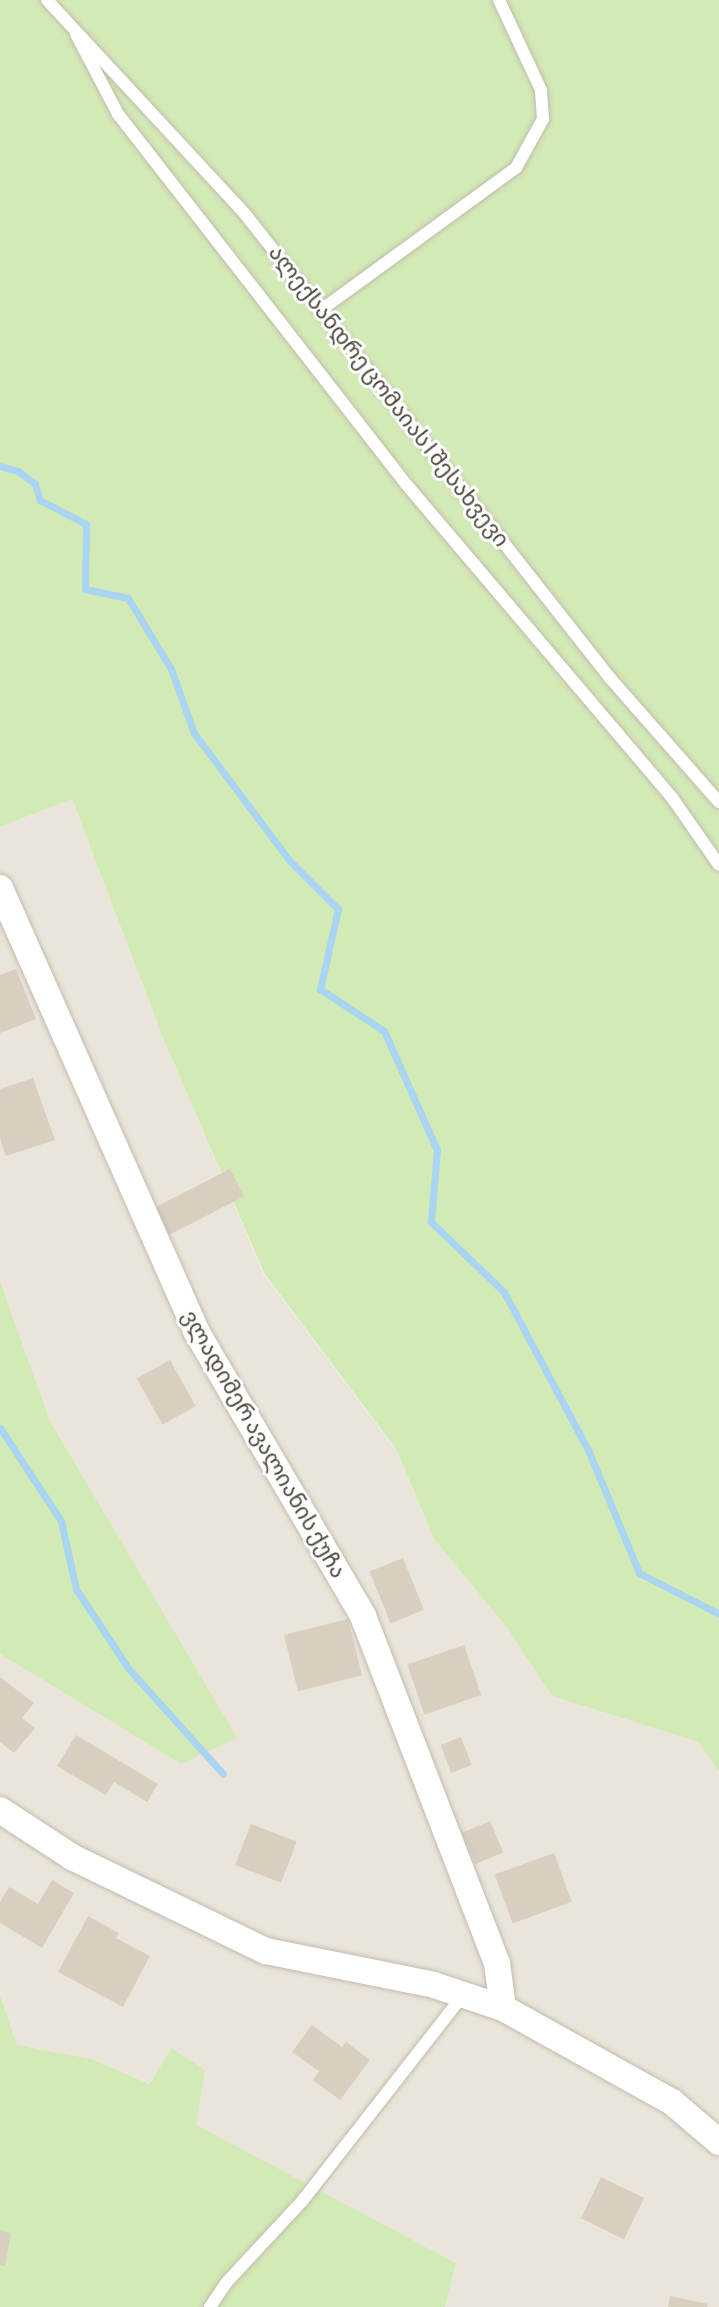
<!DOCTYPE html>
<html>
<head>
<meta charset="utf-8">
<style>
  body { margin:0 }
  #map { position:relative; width:719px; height:2307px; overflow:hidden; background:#f6f3ec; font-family:"Asap Condensed","Noto Sans Georgian",sans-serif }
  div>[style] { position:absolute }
  .residential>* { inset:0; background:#eae5da }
  .green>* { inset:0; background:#d2eab5 }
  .stream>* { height:7px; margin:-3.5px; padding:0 3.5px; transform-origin:3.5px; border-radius:3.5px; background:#a9d4f2 }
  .building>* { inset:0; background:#d8cfc1; transform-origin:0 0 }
  .roads { filter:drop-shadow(0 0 2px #c2bbae) drop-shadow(0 0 2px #c2bbae) }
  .lane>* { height:12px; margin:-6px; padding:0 6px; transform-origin:6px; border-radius:6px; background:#fff }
  .street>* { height:26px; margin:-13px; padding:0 13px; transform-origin:13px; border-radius:13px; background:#fff }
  span { translate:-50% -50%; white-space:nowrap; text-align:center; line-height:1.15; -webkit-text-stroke:6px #fff; paint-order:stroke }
  .street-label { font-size:22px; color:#4b4439 }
</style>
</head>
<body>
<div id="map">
  <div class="residential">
    <div style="clip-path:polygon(72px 799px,163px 1038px,263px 1273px,396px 1450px,434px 1539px,507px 1628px,552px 1696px,698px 1742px,719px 1771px,719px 2307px,445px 2307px,456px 2263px,196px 2126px,170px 2049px,151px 2084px,92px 2059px,17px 2045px,0 1993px,0 1654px,181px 1764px,236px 1738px,50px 1421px,0 1281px,0 827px)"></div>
  </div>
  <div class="green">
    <div style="clip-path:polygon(0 0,719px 0,719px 1771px,698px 1742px,552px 1696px,507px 1628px,434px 1539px,396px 1449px,264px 1273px,163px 1038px,72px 799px,0 827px)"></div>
    <div style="clip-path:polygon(0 1281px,50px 1421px,237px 1738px,181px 1764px,0 1654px)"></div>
    <div style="clip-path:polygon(0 1994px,17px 2045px,92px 2059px,150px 2084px,171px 2048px,205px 2070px,196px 2125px,456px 2263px,445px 2307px,0 2307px)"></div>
  </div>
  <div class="stream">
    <div style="left:0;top:466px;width:19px;rotate:16deg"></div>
    <div style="left:18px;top:471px;width:21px;rotate:37deg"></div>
    <div style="left:35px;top:484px;width:17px;rotate:73deg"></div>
    <div style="left:40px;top:500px;width:52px;rotate:27.6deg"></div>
    <div style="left:86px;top:524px;width:65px;rotate:90.9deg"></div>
    <div style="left:85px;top:589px;width:44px;rotate:11.8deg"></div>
    <div style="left:128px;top:598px;width:83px;rotate:58.8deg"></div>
    <div style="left:171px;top:669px;width:68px;rotate:70.2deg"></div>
    <div style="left:194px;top:733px;width:159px;rotate:53.2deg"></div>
    <div style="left:289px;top:860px;width:69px;rotate:45deg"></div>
    <div style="left:338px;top:909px;width:82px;rotate:102.7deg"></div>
    <div style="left:320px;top:989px;width:77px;rotate:33.3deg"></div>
    <div style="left:384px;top:1031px;width:130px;rotate:66deg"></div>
    <div style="left:437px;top:1150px;width:72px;rotate:94.8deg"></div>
    <div style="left:431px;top:1222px;width:101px;rotate:43.8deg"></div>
    <div style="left:504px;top:1292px;width:181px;rotate:62deg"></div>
    <div style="left:589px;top:1452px;width:131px;rotate:67.5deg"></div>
    <div style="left:639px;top:1573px;width:90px;rotate:27.1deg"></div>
    <div style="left:0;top:1428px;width:111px;rotate:56.7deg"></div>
    <div style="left:61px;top:1521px;width:70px;rotate:77.6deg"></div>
    <div style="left:76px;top:1589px;width:95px;rotate:56.6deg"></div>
    <div style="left:128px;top:1668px;width:142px;rotate:48.1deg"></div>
  </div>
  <div class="building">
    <div style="clip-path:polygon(16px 969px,36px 1019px,0 1033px,0 975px)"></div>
    <div style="clip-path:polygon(33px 1078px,55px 1140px,6px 1156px,0 1138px,0 1089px)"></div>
    <div style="left:230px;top:1169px;width:31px;height:84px;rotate:63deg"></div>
    <div style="left:170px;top:1360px;width:53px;height:38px;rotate:61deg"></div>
    <div style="left:403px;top:1558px;width:56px;height:36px;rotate:68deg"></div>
    <div style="left:348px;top:1619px;width:58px;height:66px;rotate:76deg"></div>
    <div style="left:464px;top:1645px;width:53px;height:60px;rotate:71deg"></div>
    <div style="clip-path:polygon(0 1677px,34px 1703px,22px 1718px,35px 1728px,14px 1753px,0 1742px)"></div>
    <div style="clip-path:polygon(76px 1735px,158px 1784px,147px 1802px,114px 1782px,106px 1795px,57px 1766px)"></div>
    <div style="left:461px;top:1737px;width:30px;height:22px;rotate:69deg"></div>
    <div style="left:490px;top:1821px;width:34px;height:30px;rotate:67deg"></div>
    <div style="left:251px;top:1824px;width:49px;height:44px;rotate:21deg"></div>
    <div style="left:554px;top:1853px;width:52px;height:63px;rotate:70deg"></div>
    <div style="clip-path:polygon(52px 1880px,74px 1893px,42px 1948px,0 1923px,0 1902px,9px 1887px,38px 1904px)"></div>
    <div style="clip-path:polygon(88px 1916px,119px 1933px,116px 1938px,150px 1956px,123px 2007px,58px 1972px)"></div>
    <div style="clip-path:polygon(312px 2025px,342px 2047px,346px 2042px,370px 2060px,340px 2100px,313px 2080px,319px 2071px,292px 2052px)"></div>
    <div style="left:601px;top:2177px;width:48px;height:46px;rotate:26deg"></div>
    <div style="clip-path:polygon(0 2231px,11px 2233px,5px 2266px,0 2265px)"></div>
    <div style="clip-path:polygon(670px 2296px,708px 2304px,707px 2307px,668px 2307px)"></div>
  </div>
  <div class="roads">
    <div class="lane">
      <div style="left:47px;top:0;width:292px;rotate:47.2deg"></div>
      <div style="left:245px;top:214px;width:590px;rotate:51.81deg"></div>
      <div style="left:610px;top:678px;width:165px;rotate:48.7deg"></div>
      <div style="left:76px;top:34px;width:90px;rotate:62.3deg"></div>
      <div style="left:118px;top:114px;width:469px;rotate:52.1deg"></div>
      <div style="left:406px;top:484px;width:413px;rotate:49.7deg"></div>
      <div style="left:673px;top:799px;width:80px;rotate:55.1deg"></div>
      <div style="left:321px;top:310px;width:241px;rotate:-36.1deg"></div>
      <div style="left:516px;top:168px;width:56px;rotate:-61.1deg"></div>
      <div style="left:543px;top:119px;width:29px;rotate:-94deg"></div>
      <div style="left:541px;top:90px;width:99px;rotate:-115deg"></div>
      <div style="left:210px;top:2307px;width:29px;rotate:-56deg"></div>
      <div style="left:226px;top:2283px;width:113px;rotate:-47.1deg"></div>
      <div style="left:303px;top:2200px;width:260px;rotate:-52deg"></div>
    </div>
    <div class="street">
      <div style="left:0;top:888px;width:484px;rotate:66.1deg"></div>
      <div style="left:196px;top:1331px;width:330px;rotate:59.6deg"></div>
      <div style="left:363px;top:1616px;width:372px;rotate:68.9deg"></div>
      <div style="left:497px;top:1963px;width:45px;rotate:82.4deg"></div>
      <div style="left:0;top:1810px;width:86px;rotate:33.1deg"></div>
      <div style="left:72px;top:1857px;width:216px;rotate:25.9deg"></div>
      <div style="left:266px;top:1951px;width:171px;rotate:11.4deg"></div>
      <div style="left:434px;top:1985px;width:73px;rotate:18.4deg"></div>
      <div style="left:503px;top:2008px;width:193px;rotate:29.1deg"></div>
      <div style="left:672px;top:2102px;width:62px;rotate:40.4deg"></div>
    </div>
  </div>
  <div class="street-label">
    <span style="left:389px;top:396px;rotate:52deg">ალექსანდრე ცომაიას I შესახვევი</span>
    <span style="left:264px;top:1444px;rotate:60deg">ვლადიმერ ავალიანის ქუჩა</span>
  </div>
</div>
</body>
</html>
